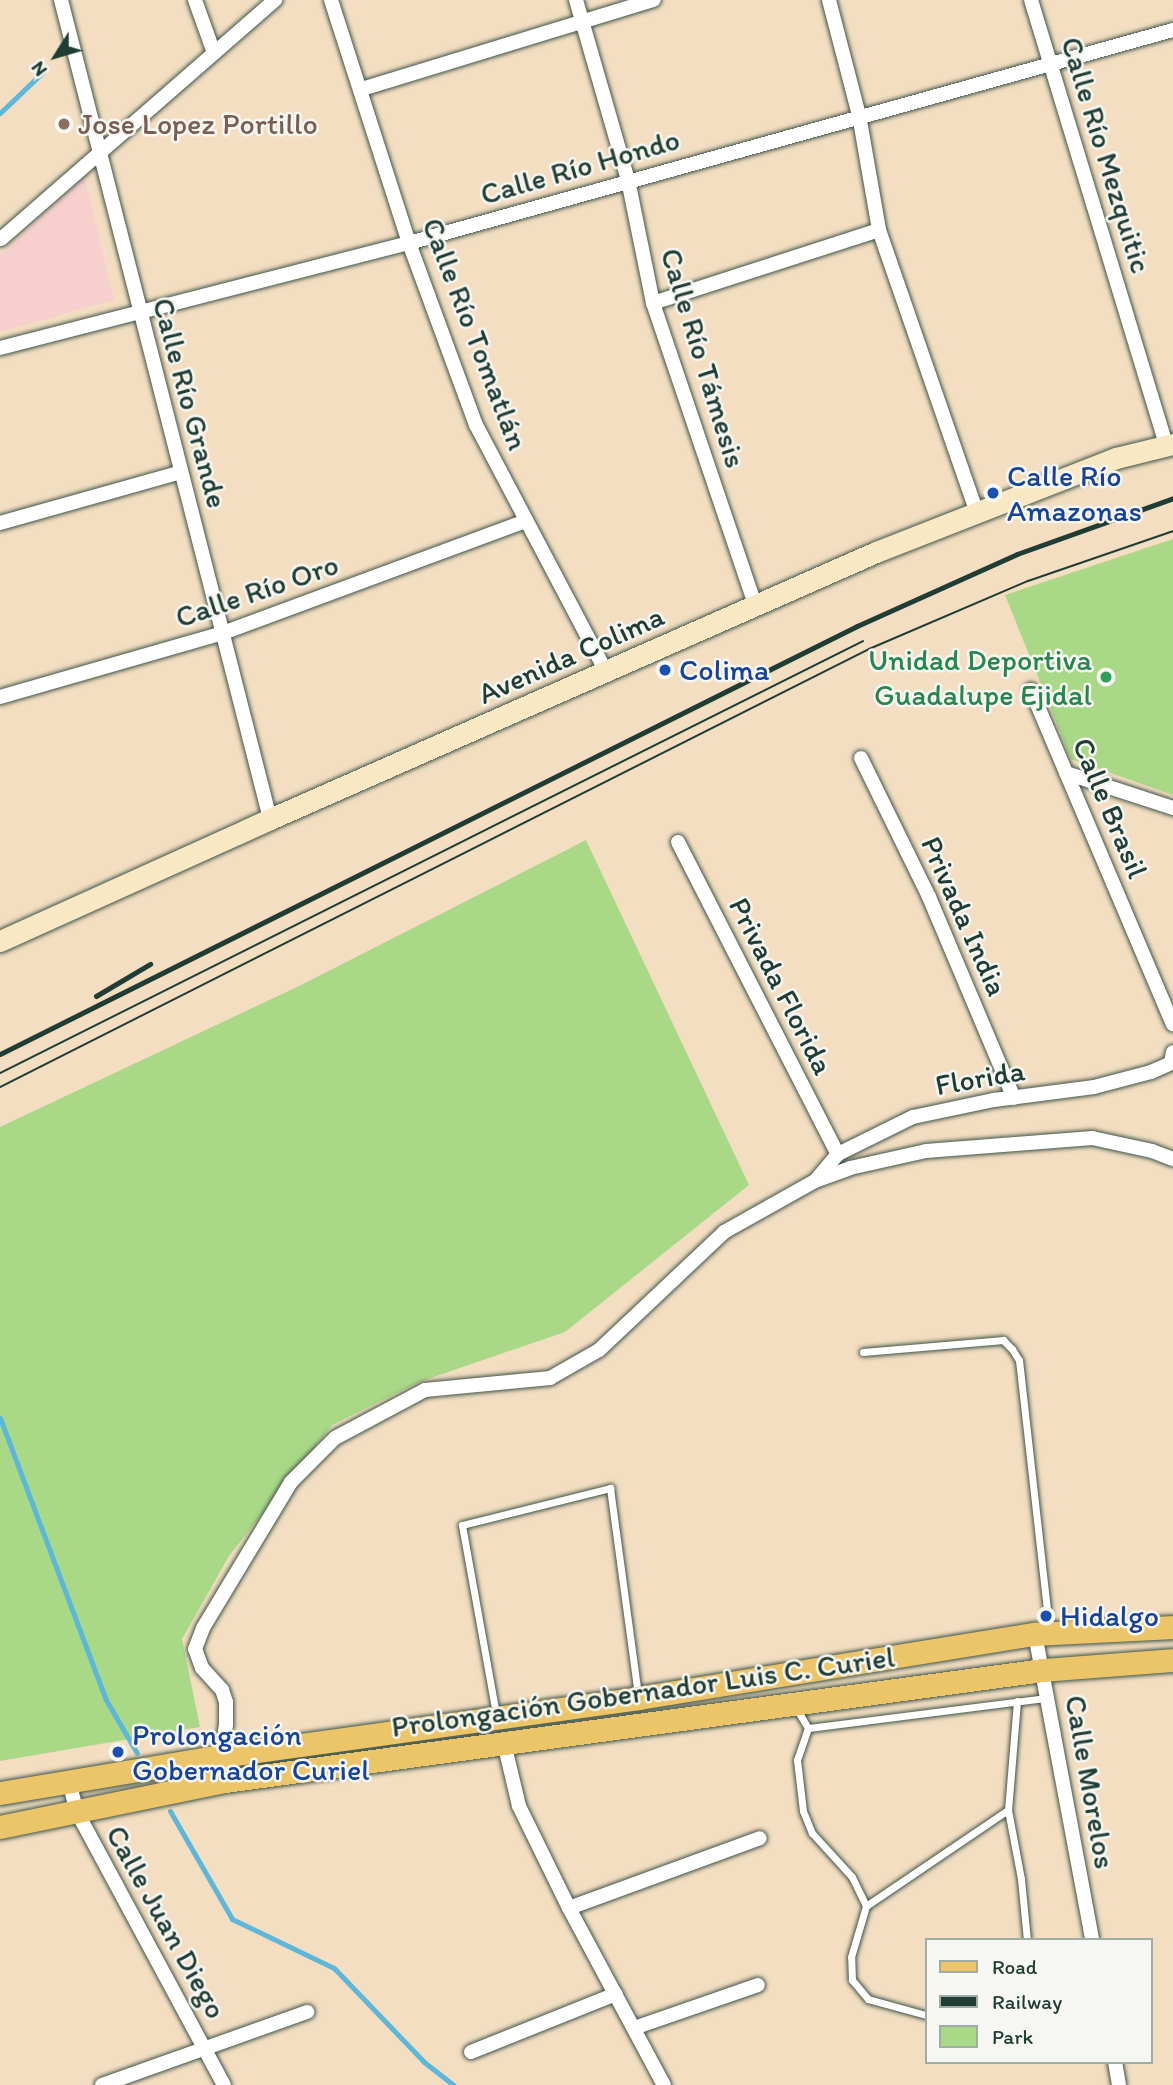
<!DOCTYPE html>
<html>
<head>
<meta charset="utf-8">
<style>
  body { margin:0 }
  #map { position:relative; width:1173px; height:2085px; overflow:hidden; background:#f3dec1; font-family:Itim,sans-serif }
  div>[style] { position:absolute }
  .built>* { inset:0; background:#f7d0cd }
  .green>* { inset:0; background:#a9d987 }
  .stream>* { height:5px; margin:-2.5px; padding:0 2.5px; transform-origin:2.5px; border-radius:2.5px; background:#5db7db }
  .roads { filter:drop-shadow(0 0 2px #3f5549) drop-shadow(0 0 2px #3f5549) }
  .lane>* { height:7px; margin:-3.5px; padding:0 3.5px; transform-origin:3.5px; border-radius:3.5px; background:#fff }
  .street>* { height:14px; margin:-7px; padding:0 7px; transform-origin:7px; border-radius:7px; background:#fff }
  .secondary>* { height:21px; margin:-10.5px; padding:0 10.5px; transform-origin:10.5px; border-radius:10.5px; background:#f8e8c3 }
  .primary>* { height:23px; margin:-11.5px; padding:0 11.5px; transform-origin:11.5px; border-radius:11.5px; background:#edc569 }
  .tram>* { height:2px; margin:-1px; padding:0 1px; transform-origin:1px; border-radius:1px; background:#1f3d34 }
  .rail>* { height:5px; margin:-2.5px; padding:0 2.5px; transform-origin:2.5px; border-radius:2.5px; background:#1f3d34 }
  .dots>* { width:19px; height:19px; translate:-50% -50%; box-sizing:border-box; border:4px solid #f6f6f2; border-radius:50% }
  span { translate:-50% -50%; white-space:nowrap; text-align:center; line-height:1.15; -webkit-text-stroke:5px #f6f6f2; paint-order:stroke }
  .education-label { font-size:30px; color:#785e54 }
  .left { translate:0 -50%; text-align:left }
  .street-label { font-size:30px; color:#1f3d34 }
  .transit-label { font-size:30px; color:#164399 }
  .leisure-label { font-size:30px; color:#27864d }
  .right { translate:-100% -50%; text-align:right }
  .legend { position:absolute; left:925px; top:1938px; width:228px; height:126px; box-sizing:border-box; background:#f6f6f2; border:2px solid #a0aca6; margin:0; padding:9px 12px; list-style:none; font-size:21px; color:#1f3d34 }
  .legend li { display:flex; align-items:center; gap:14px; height:35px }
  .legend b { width:35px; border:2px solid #a0aca6 }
  .north { position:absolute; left:21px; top:21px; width:70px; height:70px; -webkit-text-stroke:5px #f6f6f2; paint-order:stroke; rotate:233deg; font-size:19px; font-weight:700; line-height:28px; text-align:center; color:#1f3d34 }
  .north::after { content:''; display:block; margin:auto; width:24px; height:32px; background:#1f3d34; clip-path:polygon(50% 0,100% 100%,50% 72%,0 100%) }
</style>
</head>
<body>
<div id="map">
  <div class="built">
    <div style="clip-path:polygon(84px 175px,114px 300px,0 332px,0 256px)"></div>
  </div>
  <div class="green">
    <div style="clip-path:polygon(1173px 539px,1173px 795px,1071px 759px,1005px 595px)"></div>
    <div style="clip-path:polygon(586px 840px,749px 1185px,565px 1332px,419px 1382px,332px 1425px,229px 1556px,182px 1639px,200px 1727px,0 1761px,0 1127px,299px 986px)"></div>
  </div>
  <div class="stream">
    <div style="left:0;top:113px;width:61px;rotate:-43.7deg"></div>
    <div style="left:0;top:1418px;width:301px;rotate:69.4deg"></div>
    <div style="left:106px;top:1700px;width:61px;rotate:59.7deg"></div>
    <div style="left:170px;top:1811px;width:125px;rotate:60.1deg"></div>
    <div style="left:232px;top:1919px;width:113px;rotate:25.7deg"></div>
    <div style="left:334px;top:1968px;width:130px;rotate:46.2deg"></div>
    <div style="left:424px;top:2062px;width:37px;rotate:38deg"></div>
  </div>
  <div class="roads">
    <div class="lane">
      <div style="left:863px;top:1352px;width:141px;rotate:-4.9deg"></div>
      <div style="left:1003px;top:1340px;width:13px;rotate:45deg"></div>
      <div style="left:1012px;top:1349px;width:13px;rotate:58deg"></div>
      <div style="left:1019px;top:1360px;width:271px;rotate:83.6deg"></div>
      <div style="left:1017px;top:1701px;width:109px;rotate:94.7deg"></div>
      <div style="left:1008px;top:1810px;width:70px;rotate:79.3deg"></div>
      <div style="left:1021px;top:1879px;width:61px;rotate:84.4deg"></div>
      <div style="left:796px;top:1708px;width:23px;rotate:59deg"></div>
      <div style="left:808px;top:1728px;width:34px;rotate:109deg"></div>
      <div style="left:797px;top:1760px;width:51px;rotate:83.3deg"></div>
      <div style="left:803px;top:1811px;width:24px;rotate:68deg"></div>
      <div style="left:812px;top:1833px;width:59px;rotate:47.7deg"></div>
      <div style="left:852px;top:1877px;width:32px;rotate:64deg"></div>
      <div style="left:496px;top:1714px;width:192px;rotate:-100.2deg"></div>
      <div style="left:462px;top:1525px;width:153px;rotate:-14deg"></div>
      <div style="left:610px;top:1488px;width:208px;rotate:82.3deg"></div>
      <div style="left:808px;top:1728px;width:241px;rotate:-7.2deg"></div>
      <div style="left:926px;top:2015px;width:60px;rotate:-164.6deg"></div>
      <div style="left:868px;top:1999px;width:25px;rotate:-130deg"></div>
      <div style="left:852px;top:1980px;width:23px;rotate:-92deg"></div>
      <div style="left:851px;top:1957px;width:53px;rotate:-73.6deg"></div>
      <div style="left:866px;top:1906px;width:171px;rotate:-34.1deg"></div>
    </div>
    <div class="street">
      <div style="left:61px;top:0;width:845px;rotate:75.68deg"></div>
      <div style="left:195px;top:0;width:56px;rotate:70.3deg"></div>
      <div style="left:331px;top:0;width:255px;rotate:72.2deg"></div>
      <div style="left:409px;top:243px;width:194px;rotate:69.8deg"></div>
      <div style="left:476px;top:425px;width:279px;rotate:62.2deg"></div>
      <div style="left:576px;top:0;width:187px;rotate:73.9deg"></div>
      <div style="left:628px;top:180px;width:126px;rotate:78.5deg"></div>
      <div style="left:653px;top:303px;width:321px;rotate:71.3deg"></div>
      <div style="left:829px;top:0;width:119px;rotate:75.4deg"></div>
      <div style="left:859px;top:115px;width:117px;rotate:80.1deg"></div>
      <div style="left:879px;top:230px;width:299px;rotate:70.9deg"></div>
      <div style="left:1031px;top:0;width:465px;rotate:73.1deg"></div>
      <div style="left:362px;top:89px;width:305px;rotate:-17deg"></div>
      <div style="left:1px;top:239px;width:364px;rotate:-41.1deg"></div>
      <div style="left:653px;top:303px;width:237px;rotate:-17.9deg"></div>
      <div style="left:0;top:348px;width:422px;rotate:-14.4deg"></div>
      <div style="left:409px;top:243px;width:793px;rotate:-15.58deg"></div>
      <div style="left:0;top:523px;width:188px;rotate:-15.7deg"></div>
      <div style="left:1031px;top:690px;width:363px;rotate:67deg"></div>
      <div style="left:0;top:697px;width:232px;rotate:-16deg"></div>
      <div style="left:223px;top:633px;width:323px;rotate:-20.3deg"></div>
      <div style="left:861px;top:758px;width:155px;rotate:63.9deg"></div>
      <div style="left:929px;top:897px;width:218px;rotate:67.1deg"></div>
      <div style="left:1066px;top:773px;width:113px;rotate:18.1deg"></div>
      <div style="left:678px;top:842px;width:351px;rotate:62.9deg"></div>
      <div style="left:816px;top:1180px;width:34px;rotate:-50deg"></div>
      <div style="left:838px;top:1154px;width:84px;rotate:-26.3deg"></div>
      <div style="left:913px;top:1117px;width:83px;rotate:-11.9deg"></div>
      <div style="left:994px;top:1100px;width:101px;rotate:-7.4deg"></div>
      <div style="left:1094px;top:1087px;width:59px;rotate:-14.7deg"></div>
      <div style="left:1151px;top:1072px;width:22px;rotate:-24deg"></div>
      <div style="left:1171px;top:1063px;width:11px;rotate:-80deg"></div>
      <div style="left:1035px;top:1634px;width:311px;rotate:79.4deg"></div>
      <div style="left:504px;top:1743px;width:65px;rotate:76.6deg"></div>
      <div style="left:519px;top:1806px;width:114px;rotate:63.9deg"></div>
      <div style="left:569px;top:1908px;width:201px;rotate:61.8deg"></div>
      <div style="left:69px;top:1781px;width:32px;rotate:76deg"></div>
      <div style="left:77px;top:1812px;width:310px;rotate:61.7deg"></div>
      <div style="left:225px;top:1781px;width:25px;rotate:-99deg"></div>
      <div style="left:221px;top:1756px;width:31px;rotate:-81deg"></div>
      <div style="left:226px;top:1725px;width:23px;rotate:-90deg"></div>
      <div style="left:226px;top:1702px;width:13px;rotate:-108deg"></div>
      <div style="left:222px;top:1690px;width:30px;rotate:-132deg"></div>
      <div style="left:202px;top:1668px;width:20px;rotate:-110deg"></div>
      <div style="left:195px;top:1649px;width:22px;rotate:-69deg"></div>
      <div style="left:203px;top:1628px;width:170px;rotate:-58.9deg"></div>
      <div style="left:291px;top:1482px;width:62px;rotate:-45deg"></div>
      <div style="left:335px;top:1438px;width:102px;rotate:-28.1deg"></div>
      <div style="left:425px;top:1390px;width:126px;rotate:-5.5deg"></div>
      <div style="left:550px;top:1378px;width:56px;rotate:-29.7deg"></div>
      <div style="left:599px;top:1350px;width:172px;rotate:-43.3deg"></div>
      <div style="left:724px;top:1232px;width:104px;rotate:-29.3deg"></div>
      <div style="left:815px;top:1181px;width:37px;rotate:-20deg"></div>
      <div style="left:850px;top:1168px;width:78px;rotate:-12.6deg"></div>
      <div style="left:926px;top:1151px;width:167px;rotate:-4.5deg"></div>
      <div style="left:1092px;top:1138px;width:61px;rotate:12.2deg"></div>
      <div style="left:1152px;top:1151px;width:22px;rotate:21deg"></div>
      <div style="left:569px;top:1908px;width:203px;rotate:-20.1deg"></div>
      <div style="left:634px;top:2028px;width:131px;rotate:-19.1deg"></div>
      <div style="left:471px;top:2052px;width:156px;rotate:-21.8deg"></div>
      <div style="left:1115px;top:2062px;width:23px;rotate:80deg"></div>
      <div style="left:102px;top:2085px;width:218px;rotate:-19.6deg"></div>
    </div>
    <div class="secondary">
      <div style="left:0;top:941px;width:296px;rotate:-24.3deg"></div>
      <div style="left:270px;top:819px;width:662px;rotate:-23.78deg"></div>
      <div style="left:876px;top:552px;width:258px;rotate:-21.4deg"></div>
      <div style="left:1116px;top:458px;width:59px;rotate:-13.8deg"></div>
    </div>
    <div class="primary">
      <div style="left:0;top:1793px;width:224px;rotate:-9.5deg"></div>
      <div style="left:221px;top:1756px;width:421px;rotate:-7.9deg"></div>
      <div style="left:638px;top:1698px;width:402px;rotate:-9.2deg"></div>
      <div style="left:1035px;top:1634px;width:138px;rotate:-2.9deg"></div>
      <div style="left:0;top:1827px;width:230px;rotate:-11.6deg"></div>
      <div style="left:225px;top:1781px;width:825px;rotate:-7.73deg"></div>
      <div style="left:1043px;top:1670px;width:130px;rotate:-4.4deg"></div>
    </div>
  </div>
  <div class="tram">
    <div style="left:0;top:1073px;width:965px;rotate:-26.59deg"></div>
    <div style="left:0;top:1087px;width:973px;rotate:-26.75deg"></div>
    <div style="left:869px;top:649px;width:173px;rotate:-23.2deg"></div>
    <div style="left:1028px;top:581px;width:153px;rotate:-19deg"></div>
  </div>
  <div class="rail">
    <div style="left:96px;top:996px;width:63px;rotate:-30.7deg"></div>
    <div style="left:0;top:1054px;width:958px;rotate:-26.54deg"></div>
    <div style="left:857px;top:626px;width:175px;rotate:-24.2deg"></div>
    <div style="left:1017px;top:554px;width:166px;rotate:-19.7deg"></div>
  </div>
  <div class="dots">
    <div style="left:64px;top:124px;background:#8d6e63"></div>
    <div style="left:993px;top:493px;background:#1a4fb4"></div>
    <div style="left:665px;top:670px;background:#1a4fb4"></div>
    <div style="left:1106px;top:677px;background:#2e9e5b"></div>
    <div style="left:1046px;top:1616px;background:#1a4fb4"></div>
    <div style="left:118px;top:1752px;background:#1a4fb4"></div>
  </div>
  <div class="education-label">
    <span class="left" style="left:78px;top:124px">Jose Lopez Portillo</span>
  </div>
  <div class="street-label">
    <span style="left:1106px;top:155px;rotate:73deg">Calle Río Mezquitic</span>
    <span style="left:580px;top:167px;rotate:-16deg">Calle Río Hondo</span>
    <span style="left:475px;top:334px;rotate:69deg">Calle Río Tomatlán</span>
    <span style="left:703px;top:358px;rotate:73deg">Calle Río Támesis</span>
    <span style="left:190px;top:403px;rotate:75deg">Calle Río Grande</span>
    <span style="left:257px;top:591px;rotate:-19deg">Calle Río Oro</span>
    <span style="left:571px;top:655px;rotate:-24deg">Avenida Colima</span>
    <span style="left:1110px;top:808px;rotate:67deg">Calle Brasil</span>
    <span style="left:964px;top:916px;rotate:66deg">Privada India</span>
    <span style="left:781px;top:986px;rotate:63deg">Privada Florida</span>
    <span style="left:980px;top:1078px;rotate:-10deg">Florida</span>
    <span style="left:643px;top:1692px;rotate:-8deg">Prolongación Gobernador Luis C. Curiel</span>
    <span style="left:1090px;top:1782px;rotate:80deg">Calle Morelos</span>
    <span style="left:166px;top:1922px;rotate:61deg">Calle Juan Diego</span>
  </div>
  <div class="transit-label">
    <span class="left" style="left:1007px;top:493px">Calle Río<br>Amazonas</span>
    <span class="left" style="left:679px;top:670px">Colima</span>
    <span class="left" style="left:1060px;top:1616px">Hidalgo</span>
    <span class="left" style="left:132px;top:1752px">Prolongación<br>Gobernador Curiel</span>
  </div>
  <div class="leisure-label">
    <span class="right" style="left:1092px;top:677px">Unidad Deportiva<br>Guadalupe Ejidal</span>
  </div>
  <ul class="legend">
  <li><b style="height:9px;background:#edc569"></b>Road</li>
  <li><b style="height:9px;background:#1f3d34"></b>Railway</li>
  <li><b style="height:19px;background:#a9d987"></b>Park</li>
  </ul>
  <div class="north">N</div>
</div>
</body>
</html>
